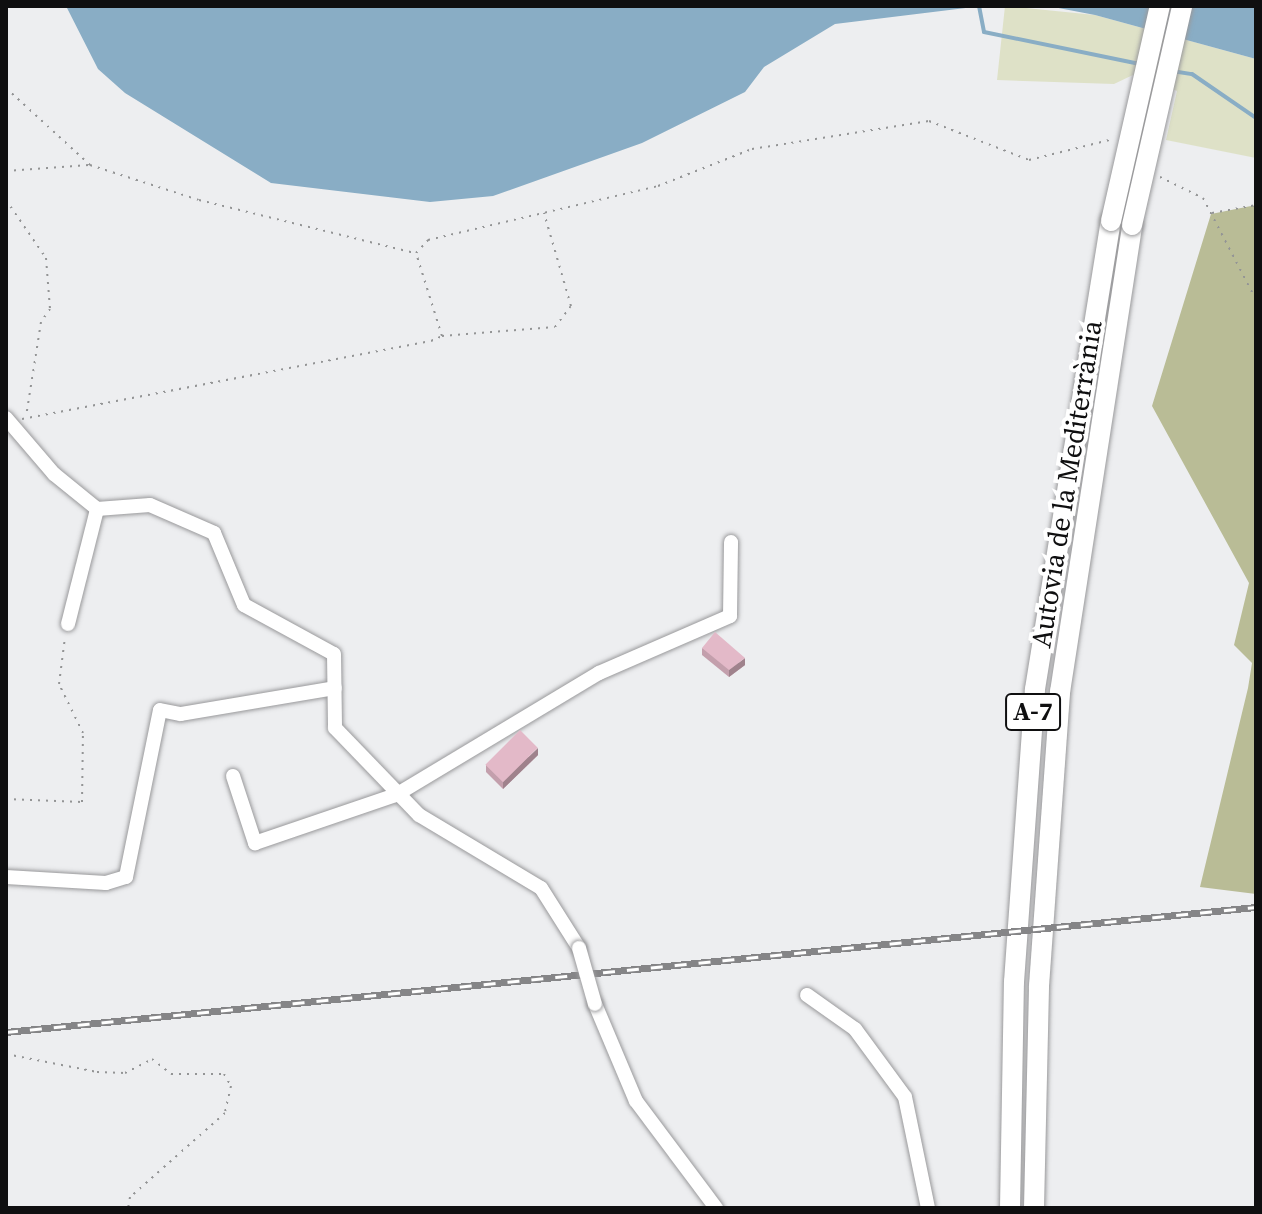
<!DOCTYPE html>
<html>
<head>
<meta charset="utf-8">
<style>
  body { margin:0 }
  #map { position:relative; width:1262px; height:1214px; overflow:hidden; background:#edeef0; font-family:"Source Serif 4",serif }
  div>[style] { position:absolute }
  .green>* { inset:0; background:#dee1c7 }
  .forest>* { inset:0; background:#b9bc96 }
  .water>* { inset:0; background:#89adc5 }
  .stream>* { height:4px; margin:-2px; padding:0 2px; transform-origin:2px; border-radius:2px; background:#89adc5 }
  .path>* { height:2px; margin-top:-1px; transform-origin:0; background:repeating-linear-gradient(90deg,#939495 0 2px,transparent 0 8px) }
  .roads { filter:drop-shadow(0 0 2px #99999b) drop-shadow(0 0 2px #99999b) }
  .minor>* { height:14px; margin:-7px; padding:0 7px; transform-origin:7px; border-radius:7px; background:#fff }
  .highway>* { height:20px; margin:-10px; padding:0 10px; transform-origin:10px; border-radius:10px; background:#fff }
  .rail>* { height:7px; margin-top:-3.5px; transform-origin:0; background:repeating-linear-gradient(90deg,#fff 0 12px,#858587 0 24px); box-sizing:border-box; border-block:2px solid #858587 }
  .bridges { filter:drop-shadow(0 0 2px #99999b) drop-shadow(0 0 2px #99999b) }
  .minor-bridge>* { height:14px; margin:-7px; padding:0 7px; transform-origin:7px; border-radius:7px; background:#fff }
  .highway-bridge>* { height:20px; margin:-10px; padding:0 10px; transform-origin:10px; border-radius:10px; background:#fff }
  .wall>* { inset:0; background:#c39fac }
  .shaded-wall>* { inset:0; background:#9f828c }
  .building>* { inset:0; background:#e3b9c8; transform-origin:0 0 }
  span { translate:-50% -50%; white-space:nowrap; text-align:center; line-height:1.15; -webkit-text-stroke:8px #fff; paint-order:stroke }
  .shield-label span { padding:2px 6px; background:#fff; border:2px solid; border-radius:6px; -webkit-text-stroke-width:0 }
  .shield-label { font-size:26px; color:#0f0f10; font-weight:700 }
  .street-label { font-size:28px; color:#0f0f10 }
  .frame { position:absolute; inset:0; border:8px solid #0f0f10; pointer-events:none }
</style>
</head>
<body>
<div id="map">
  <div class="green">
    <div style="clip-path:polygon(1005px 6px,1095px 15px,1256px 59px,1256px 158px,1166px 140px,1177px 91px,1135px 74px,1114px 84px,997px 80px)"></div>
  </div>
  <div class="forest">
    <div style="clip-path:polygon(1256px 205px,1256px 894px,1200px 887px,1248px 688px,1252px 663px,1234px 645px,1249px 583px,1152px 406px,1211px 214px)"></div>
  </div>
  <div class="water">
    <div style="clip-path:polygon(66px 6px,982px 6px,835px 24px,764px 67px,745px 92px,642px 143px,493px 196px,430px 202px,271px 183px,125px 93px,98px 69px)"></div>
    <div style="clip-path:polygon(1048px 6px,1256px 6px,1256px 59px,1095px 15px)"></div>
  </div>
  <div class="stream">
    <div style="left:979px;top:6px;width:26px;rotate:79deg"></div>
    <div style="left:984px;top:32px;width:159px;rotate:11.6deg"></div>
    <div style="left:1172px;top:71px;width:20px;rotate:9deg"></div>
    <div style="left:1192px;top:74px;width:78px;rotate:34.5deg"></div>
  </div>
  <div class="path">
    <div style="left:6px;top:88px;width:114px;rotate:42.5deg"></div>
    <div style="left:90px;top:165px;width:114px;rotate:17.8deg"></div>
    <div style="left:199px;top:200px;width:222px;rotate:13.8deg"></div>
    <div style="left:6px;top:171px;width:83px;rotate:-4.1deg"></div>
    <div style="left:1160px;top:177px;width:48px;rotate:26deg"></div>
    <div style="left:1203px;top:198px;width:115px;rotate:62.5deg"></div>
    <div style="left:6px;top:200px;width:70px;rotate:55.4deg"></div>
    <div style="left:46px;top:258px;width:51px;rotate:85.5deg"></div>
    <div style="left:50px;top:309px;width:16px;rotate:125deg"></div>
    <div style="left:41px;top:322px;width:96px;rotate:99deg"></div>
    <div style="left:1212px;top:213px;width:45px;rotate:-10.3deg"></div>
    <div style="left:442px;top:336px;width:113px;rotate:-4.6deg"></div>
    <div style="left:555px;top:327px;width:26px;rotate:-53deg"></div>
    <div style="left:571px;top:306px;width:97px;rotate:-106.2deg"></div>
    <div style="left:22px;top:419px;width:416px;rotate:-10.8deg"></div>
    <div style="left:431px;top:341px;width:12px;rotate:-24deg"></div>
    <div style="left:442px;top:336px;width:87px;rotate:-107.4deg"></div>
    <div style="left:416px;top:253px;width:18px;rotate:-47deg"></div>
    <div style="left:428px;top:240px;width:236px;rotate:-13.2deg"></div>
    <div style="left:658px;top:186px;width:101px;rotate:-21.5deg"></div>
    <div style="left:752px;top:149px;width:179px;rotate:-9deg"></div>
    <div style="left:929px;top:121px;width:107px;rotate:21.3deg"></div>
    <div style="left:1029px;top:160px;width:87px;rotate:-14deg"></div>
    <div style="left:6px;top:799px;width:76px;rotate:2.3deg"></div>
    <div style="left:82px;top:802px;width:69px;rotate:-89.2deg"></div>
    <div style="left:83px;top:733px;width:55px;rotate:-116.1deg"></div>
    <div style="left:59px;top:684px;width:47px;rotate:-82.7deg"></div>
    <div style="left:6px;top:1054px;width:93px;rotate:11.2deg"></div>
    <div style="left:97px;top:1072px;width:28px;rotate:2deg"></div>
    <div style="left:125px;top:1073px;width:30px;rotate:-27deg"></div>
    <div style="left:152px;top:1059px;width:24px;rotate:38deg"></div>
    <div style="left:171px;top:1074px;width:53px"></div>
    <div style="left:224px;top:1074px;width:14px;rotate:60deg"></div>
    <div style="left:231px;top:1086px;width:28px;rotate:103deg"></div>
    <div style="left:225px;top:1113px;width:127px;rotate:138.5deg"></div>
    <div style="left:130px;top:1197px;width:11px;rotate:100deg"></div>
  </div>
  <div class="roads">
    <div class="minor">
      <div style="left:6px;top:418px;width:74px;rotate:49.4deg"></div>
      <div style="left:54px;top:474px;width:55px;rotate:39.1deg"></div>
      <div style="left:97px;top:509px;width:53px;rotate:-4.3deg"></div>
      <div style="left:150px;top:505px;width:70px;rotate:23.6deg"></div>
      <div style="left:214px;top:533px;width:78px;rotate:67.4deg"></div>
      <div style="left:244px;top:605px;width:102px;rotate:28.6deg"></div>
      <div style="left:334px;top:654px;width:74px;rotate:89.2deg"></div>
      <div style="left:335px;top:728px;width:121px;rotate:46deg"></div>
      <div style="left:419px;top:815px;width:142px;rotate:30.9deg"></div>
      <div style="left:541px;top:888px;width:71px;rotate:57.7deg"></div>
      <div style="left:68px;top:624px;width:119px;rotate:-75.8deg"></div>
      <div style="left:233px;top:776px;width:71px;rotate:71.8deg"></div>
      <div style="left:255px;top:843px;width:149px;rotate:-18.8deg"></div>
      <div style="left:396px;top:795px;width:237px;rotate:-31deg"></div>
      <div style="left:599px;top:673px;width:143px;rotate:-23.5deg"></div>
      <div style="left:730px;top:616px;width:74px;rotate:-89.2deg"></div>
      <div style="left:6px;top:877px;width:100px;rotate:3.4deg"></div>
      <div style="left:106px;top:883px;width:21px;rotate:-17deg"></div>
      <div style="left:126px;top:877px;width:170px;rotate:-78.5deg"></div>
      <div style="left:160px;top:710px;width:21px;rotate:11deg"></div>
      <div style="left:181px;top:714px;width:156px;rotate:-9.6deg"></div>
      <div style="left:807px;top:995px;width:59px;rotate:35.3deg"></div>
      <div style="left:855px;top:1029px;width:84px;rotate:53.7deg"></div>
      <div style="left:905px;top:1097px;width:113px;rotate:78.3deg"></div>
      <div style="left:595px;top:1004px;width:105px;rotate:67.1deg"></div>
      <div style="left:636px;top:1101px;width:134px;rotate:53.2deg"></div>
    </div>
    <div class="highway">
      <div style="left:1010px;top:1208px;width:226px;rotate:-89deg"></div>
      <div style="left:1014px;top:982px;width:294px;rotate:-85.9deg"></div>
      <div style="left:1035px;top:689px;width:474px;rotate:-80.8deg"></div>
      <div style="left:1034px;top:1208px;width:222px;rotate:-88.7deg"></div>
      <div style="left:1039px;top:986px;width:295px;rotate:-85.9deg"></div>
      <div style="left:1060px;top:692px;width:473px;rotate:-81.2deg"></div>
    </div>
  </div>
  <div class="rail">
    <div style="left:6px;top:1032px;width:1256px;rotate:-5.71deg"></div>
  </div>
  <div class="bridges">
    <div class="minor-bridge">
      <div style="left:579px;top:948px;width:58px;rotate:74.1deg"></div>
    </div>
    <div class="highway-bridge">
      <div style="left:1111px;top:221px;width:221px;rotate:-77.2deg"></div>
      <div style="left:1132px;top:225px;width:225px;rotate:-77.1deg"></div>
    </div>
  </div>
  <div class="wall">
    <div style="clip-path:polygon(702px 648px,745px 665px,729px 677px,702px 655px)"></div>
    <div style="clip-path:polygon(538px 755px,503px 789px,486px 772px,486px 765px)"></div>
  </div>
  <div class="shaded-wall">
    <div style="clip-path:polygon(745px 658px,745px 665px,729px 677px,729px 670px)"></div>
    <div style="clip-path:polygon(538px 748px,538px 755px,503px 789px,503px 781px)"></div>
  </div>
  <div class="building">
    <div style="clip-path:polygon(715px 632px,745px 658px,729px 670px,702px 648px)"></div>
    <div style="left:520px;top:730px;width:25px;height:49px;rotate:45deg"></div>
  </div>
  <div class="shield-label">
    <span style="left:1033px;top:712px">A-7</span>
  </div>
  <div class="street-label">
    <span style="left:1066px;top:484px;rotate:-81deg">Autovia de la Mediterrània</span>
  </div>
  <div class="frame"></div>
</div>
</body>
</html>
